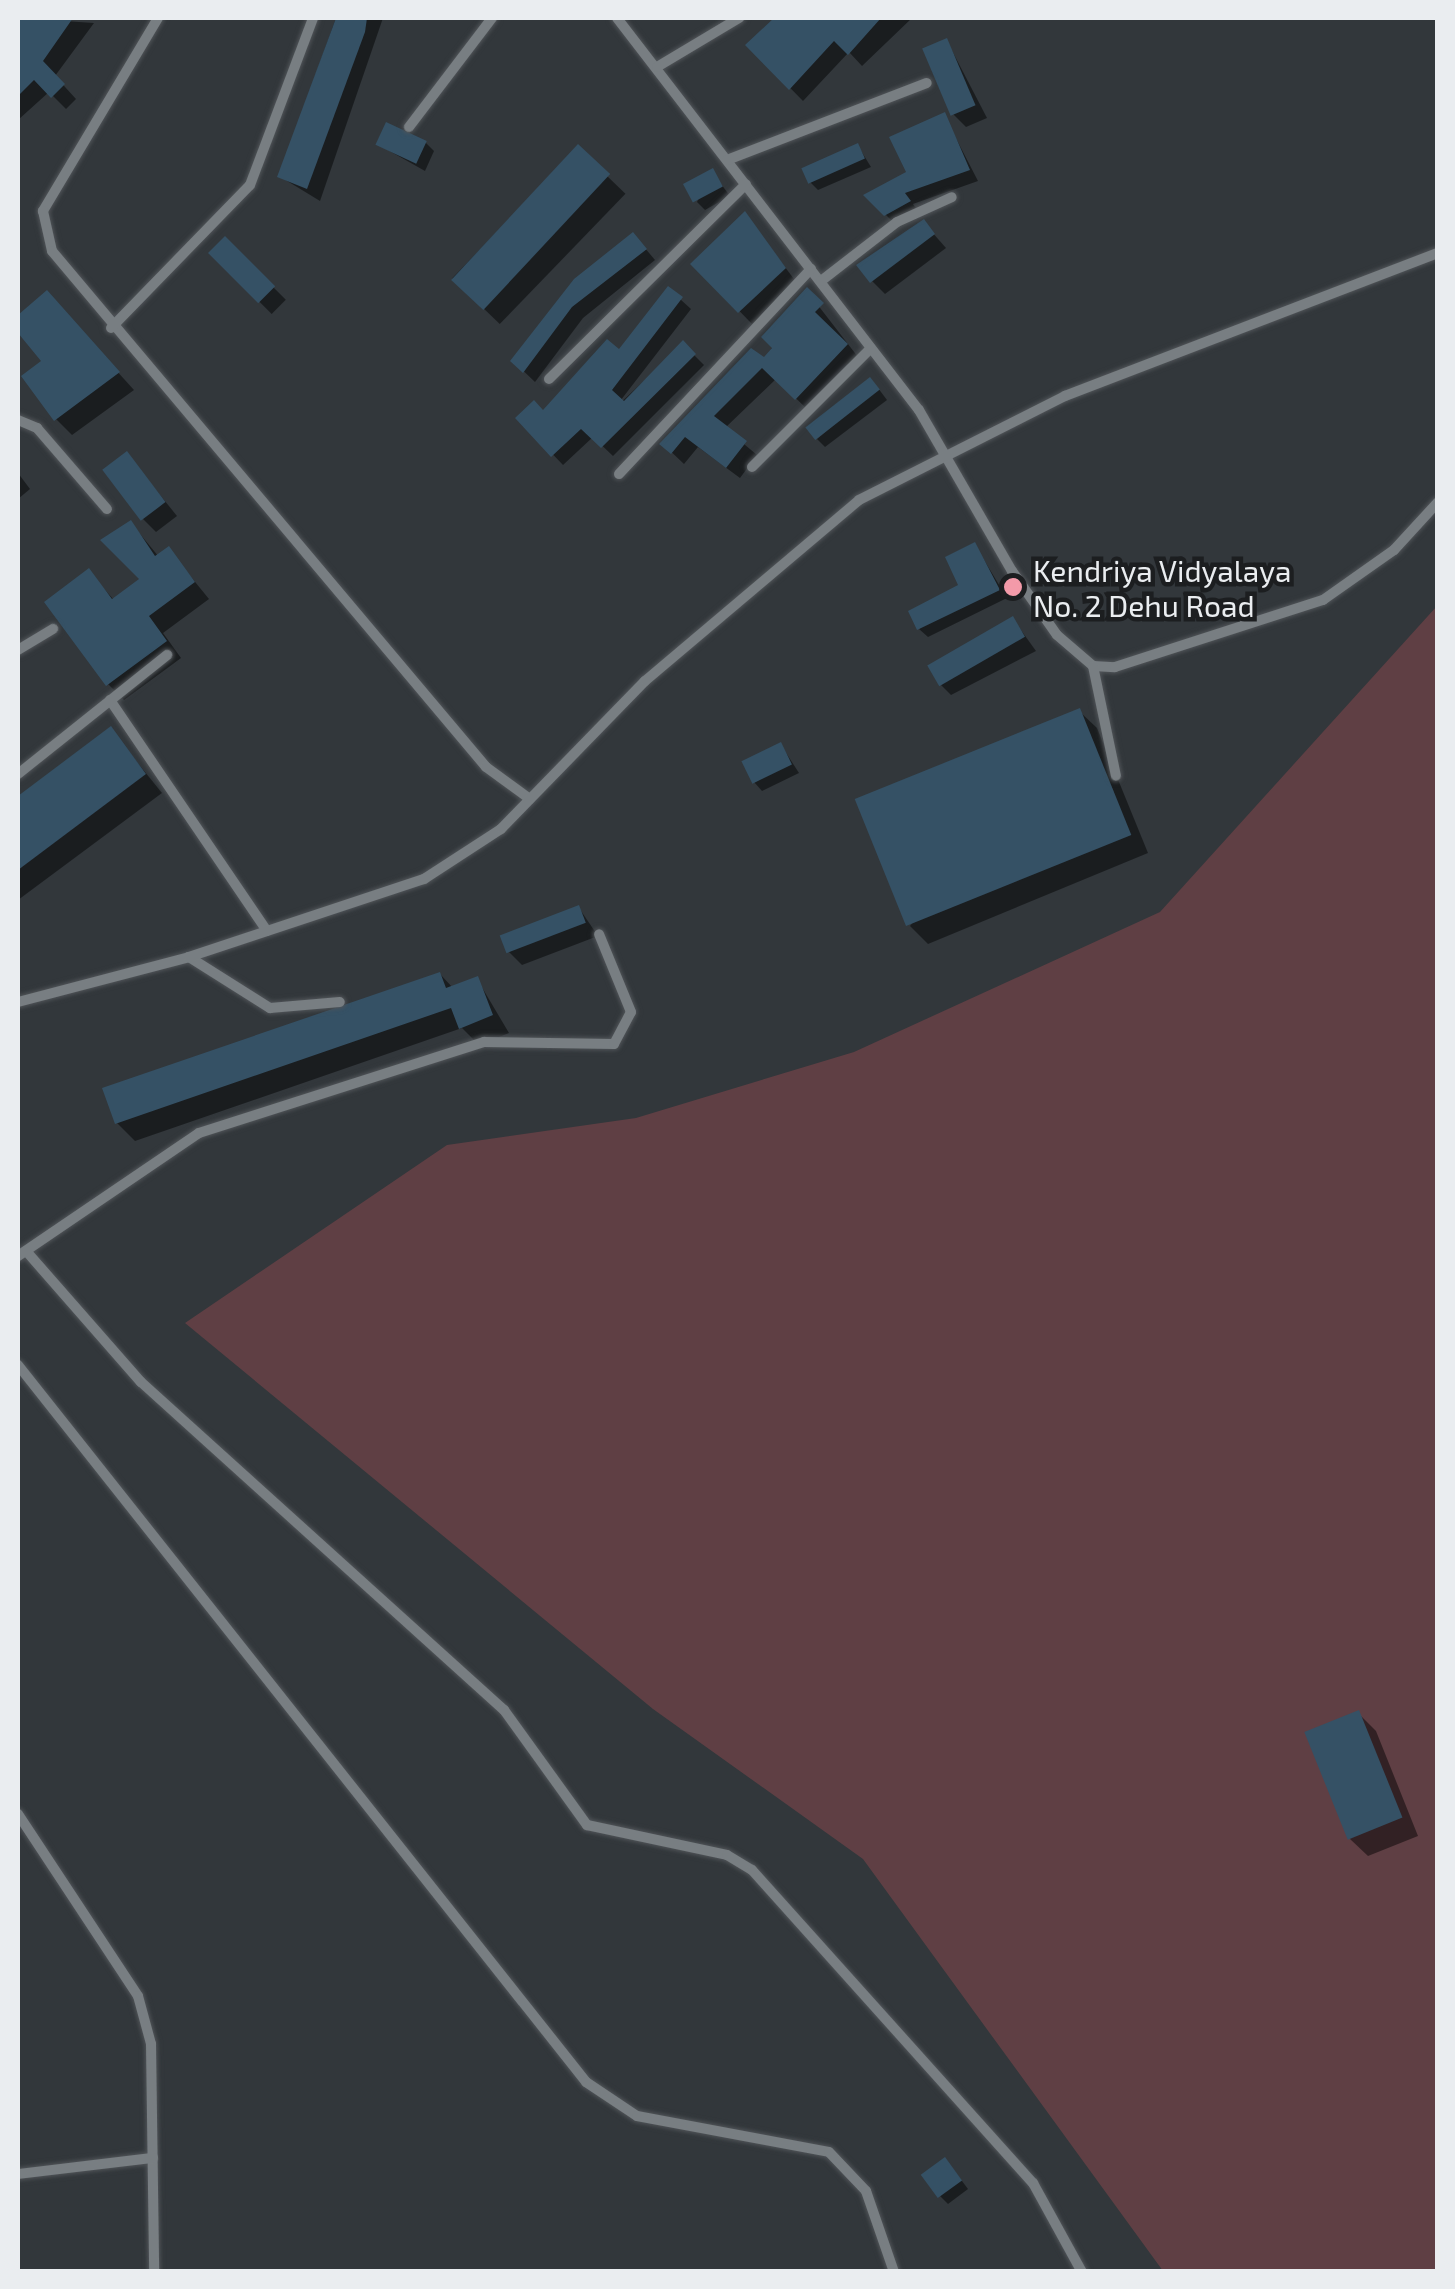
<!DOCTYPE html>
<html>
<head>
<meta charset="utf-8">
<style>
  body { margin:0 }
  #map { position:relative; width:1455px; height:2289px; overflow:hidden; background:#32373b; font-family:"Exo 2",sans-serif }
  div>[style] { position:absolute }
  .green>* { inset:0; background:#5f3f44 }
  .shadow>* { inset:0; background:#0007; transform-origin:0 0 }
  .building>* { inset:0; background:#355165; transform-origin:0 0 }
  .roads { filter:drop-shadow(0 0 2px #505458) drop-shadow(0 0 2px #505458) }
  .service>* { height:10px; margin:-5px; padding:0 5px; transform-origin:5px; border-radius:5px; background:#787e82 }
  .dots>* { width:28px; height:28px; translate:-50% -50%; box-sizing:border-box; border:5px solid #1c1e20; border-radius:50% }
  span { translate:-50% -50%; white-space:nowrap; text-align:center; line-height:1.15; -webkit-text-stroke:9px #1c1e20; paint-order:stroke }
  .poi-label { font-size:30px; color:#eaedf0 }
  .left { translate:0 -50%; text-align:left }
  .frame { position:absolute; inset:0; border:20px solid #eaedf0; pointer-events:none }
</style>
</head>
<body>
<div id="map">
  <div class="green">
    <div style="clip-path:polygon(1437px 606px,1437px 2271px,1163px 2271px,863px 1859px,653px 1709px,185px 1323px,447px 1145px,636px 1118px,854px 1052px,1160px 912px)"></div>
  </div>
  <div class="shadow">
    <div style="clip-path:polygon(18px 18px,94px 23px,55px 76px,76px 99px,66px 109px,49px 92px,18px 120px)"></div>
    <div style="clip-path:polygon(336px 18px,383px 18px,320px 201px,279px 176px)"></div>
    <div style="clip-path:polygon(776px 18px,912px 18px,862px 66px,849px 52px,803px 101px,748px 45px)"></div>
    <div style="clip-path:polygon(947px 41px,987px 118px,966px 127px,953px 114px)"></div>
    <div style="clip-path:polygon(944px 115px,978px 181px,913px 204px,919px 213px,896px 225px,867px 196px,909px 173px)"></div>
    <div style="clip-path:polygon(426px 143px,434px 151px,425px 171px,379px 145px)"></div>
    <div style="clip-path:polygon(858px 146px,871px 167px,818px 190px,810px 182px)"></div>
    <div style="left:578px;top:148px;width:66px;height:181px;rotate:44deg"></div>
    <div style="clip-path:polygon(712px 172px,730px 196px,705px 210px,697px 202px)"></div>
    <div style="clip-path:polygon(745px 214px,797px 283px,752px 324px,694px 264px)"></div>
    <div style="clip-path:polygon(924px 223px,946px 248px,885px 294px,872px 281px)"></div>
    <div style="clip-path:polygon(634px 235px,655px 260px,583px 318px,535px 382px,513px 361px)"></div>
    <div style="left:225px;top:239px;width:86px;height:20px;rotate:45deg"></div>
    <div style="clip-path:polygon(669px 289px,691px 309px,614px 409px,683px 344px,704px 365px,613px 456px,593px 437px,563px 465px,518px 418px,543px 413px,619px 353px)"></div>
    <div style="clip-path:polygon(807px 291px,858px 357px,808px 410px,776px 379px,725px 428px,757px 455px,740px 478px,698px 447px,684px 464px,663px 444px,764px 361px)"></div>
    <div style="clip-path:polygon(47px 294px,134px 390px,72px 435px,56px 419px,45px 362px,18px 329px)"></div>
    <div style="clip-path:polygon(878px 388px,887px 400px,825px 447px,817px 439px)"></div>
    <div style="clip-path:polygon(127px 454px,177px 516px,156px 532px,143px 519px)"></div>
    <div style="clip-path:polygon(18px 473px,30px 489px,18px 499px)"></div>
    <div style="clip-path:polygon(131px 523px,159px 557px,169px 550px,209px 599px,163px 633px,181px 658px,124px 700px,108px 684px,89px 572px,114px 600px,143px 579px)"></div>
    <div style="clip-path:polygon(975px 545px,1007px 598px,928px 637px,919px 629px,962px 586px)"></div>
    <div style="clip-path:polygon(1013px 619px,1036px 651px,951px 695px,938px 682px)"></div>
    <div style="clip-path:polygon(1079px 711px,1097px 728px,1148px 853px,928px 944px,910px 926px)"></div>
    <div style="clip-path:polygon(111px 730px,162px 793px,18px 900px,18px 799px)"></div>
    <div style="clip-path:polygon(781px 745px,799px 773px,762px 791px,754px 782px)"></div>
    <div style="clip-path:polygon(579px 908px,598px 936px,522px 965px,509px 952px)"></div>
    <div style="clip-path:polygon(440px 974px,453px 988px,477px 979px,509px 1033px,479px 1045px,462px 1028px,135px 1141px,117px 1123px)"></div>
    <div style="clip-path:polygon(1358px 1713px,1376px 1731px,1418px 1836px,1368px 1856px,1350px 1839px)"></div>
    <div style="clip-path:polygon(953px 2169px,968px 2189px,948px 2204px,940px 2196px)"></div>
  </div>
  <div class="building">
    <div style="clip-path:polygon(18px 18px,73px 18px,43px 61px,65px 84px,51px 98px,34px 80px,18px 96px)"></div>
    <div style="clip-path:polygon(336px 18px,367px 18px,365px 32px,307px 189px,277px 177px)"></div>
    <div style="clip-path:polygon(774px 18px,881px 18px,848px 55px,834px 41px,789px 90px,745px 45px)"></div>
    <div style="left:947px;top:38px;width:73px;height:27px;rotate:67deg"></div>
    <div style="clip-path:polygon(945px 112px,970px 170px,905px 193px,911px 201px,884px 216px,863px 195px,906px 172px,889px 137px)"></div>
    <div style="left:386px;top:122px;width:45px;height:25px;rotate:25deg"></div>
    <div style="left:858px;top:143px;width:17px;height:62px;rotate:66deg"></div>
    <div style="left:578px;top:144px;width:44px;height:186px;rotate:43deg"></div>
    <div style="left:713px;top:168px;width:21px;height:34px;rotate:62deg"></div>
    <div style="clip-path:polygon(745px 211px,786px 268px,738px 313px,690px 264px)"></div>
    <div style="clip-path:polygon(924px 219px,935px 234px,870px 283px,856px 265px)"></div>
    <div style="clip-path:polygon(633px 232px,647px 249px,572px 307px,523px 373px,510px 361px,574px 279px)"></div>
    <div style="left:225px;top:236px;width:71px;height:24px;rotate:45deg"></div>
    <div style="clip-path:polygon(668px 286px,683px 297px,612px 390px,624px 401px,683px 340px,696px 354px,601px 448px,581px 429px,551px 457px,515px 418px,534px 400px,543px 410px,607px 339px,619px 349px)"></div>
    <div style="clip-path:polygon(807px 287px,824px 303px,815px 312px,848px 344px,795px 400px,762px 368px,714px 416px,747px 441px,726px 468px,685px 437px,671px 454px,659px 444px,751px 348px,764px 357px,772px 348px,761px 337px)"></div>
    <div style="clip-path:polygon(47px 290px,120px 372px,54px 421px,21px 376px,41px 361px,18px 333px,18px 315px)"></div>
    <div style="left:870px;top:377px;width:16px;height:82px;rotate:52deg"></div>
    <div style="left:127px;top:451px;width:64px;height:31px;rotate:53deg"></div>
    <div style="clip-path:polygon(131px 520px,155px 556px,169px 546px,195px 582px,149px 616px,167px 641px,106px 686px,44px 602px,89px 568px,112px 599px,139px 579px,100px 540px)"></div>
    <div style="clip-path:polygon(975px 542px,1000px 590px,917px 630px,908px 611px,958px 585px,945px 557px)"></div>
    <div style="left:1013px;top:616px;width:24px;height:99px;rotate:60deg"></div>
    <div style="left:1080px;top:708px;width:137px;height:243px;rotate:68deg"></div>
    <div style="clip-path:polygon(111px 726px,146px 774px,18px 870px,18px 796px)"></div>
    <div style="left:781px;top:742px;width:25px;height:44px;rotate:64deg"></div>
    <div style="left:579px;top:905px;width:19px;height:85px;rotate:69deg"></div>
    <div style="clip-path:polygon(440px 972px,446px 988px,478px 976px,493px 1015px,459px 1029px,451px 1008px,115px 1124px,102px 1088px)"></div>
    <div style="left:1359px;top:1710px;width:116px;height:59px;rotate:68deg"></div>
    <div style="left:945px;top:2157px;width:29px;height:30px;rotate:54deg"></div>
  </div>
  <div class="roads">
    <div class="service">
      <div style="left:158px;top:18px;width:225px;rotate:120.8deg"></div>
      <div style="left:43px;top:211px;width:41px;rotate:77.3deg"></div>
      <div style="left:52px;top:251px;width:674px;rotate:49.93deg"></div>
      <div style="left:486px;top:767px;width:54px;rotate:36deg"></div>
      <div style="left:617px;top:18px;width:495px;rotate:52.4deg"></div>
      <div style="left:919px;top:410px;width:186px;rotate:60deg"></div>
      <div style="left:1012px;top:571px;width:78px;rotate:54.9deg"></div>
      <div style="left:1057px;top:635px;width:48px;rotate:40.7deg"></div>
      <div style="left:1093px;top:666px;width:22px;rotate:3deg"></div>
      <div style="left:1115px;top:667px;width:219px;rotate:-17.9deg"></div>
      <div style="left:1323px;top:600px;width:87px;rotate:-35.2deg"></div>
      <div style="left:1394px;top:550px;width:65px;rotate:-47.5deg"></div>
      <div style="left:657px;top:67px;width:96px;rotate:-30.9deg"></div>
      <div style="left:409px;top:127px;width:137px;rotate:-52.7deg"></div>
      <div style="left:727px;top:160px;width:214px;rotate:-21.1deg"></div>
      <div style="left:821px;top:281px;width:96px;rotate:-37.8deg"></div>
      <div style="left:897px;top:222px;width:60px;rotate:-24.4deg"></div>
      <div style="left:111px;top:328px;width:199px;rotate:-45.8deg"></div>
      <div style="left:250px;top:185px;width:178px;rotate:-69.3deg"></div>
      <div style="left:549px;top:379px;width:277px;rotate:-44.7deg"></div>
      <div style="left:18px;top:420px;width:21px;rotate:23deg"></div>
      <div style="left:37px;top:428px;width:107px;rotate:49.2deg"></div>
      <div style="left:752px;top:467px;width:168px;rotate:-45deg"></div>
      <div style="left:619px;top:474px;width:281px;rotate:-46.9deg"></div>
      <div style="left:18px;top:650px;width:41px;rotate:-31deg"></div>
      <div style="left:1093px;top:666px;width:112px;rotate:78.2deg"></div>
      <div style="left:110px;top:700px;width:279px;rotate:55.8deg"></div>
      <div style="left:18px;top:774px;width:191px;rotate:-38.6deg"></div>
      <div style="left:189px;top:957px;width:96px;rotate:32.2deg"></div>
      <div style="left:270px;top:1008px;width:70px;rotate:-4.9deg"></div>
      <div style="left:18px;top:1002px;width:177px;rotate:-14.7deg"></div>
      <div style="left:189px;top:957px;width:248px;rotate:-18.4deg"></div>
      <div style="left:424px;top:879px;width:92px;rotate:-33deg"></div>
      <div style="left:501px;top:829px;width:206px;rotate:-45.8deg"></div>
      <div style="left:645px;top:681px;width:280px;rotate:-40.2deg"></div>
      <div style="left:859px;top:500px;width:231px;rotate:-26.8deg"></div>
      <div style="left:1065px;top:396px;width:399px;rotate:-21deg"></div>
      <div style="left:27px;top:1252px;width:173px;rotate:48.8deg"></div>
      <div style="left:141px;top:1382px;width:489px;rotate:42.1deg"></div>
      <div style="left:504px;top:1710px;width:142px;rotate:54.2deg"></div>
      <div style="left:587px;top:1825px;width:143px;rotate:12.1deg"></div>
      <div style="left:727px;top:1855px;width:29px;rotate:31deg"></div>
      <div style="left:752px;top:1870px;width:421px;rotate:48.1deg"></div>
      <div style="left:1033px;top:2183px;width:102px;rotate:61.2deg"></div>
      <div style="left:18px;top:1256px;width:219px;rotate:-34.2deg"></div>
      <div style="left:199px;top:1133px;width:299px;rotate:-17.7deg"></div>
      <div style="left:484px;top:1042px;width:130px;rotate:0.9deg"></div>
      <div style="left:614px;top:1044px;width:36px;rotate:-62deg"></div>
      <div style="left:631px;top:1012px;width:84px;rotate:-112.3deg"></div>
      <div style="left:18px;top:1365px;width:915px;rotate:51.61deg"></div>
      <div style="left:586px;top:2082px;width:61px;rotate:33.7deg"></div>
      <div style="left:637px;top:2116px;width:195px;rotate:10.6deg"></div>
      <div style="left:829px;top:2152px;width:54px;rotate:46.5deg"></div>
      <div style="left:866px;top:2191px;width:86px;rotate:70.9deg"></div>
      <div style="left:18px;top:1814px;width:218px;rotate:56.6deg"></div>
      <div style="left:138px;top:1996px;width:50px;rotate:74.8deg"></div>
      <div style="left:151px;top:2044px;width:228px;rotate:89.2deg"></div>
      <div style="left:18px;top:2174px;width:136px;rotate:-6.8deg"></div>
    </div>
  </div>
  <div class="dots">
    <div style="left:1013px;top:587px;background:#f39aa9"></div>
  </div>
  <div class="poi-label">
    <span class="left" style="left:1033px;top:587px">Kendriya Vidyalaya<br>No. 2 Dehu Road</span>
  </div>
  <div class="frame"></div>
</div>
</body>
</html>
